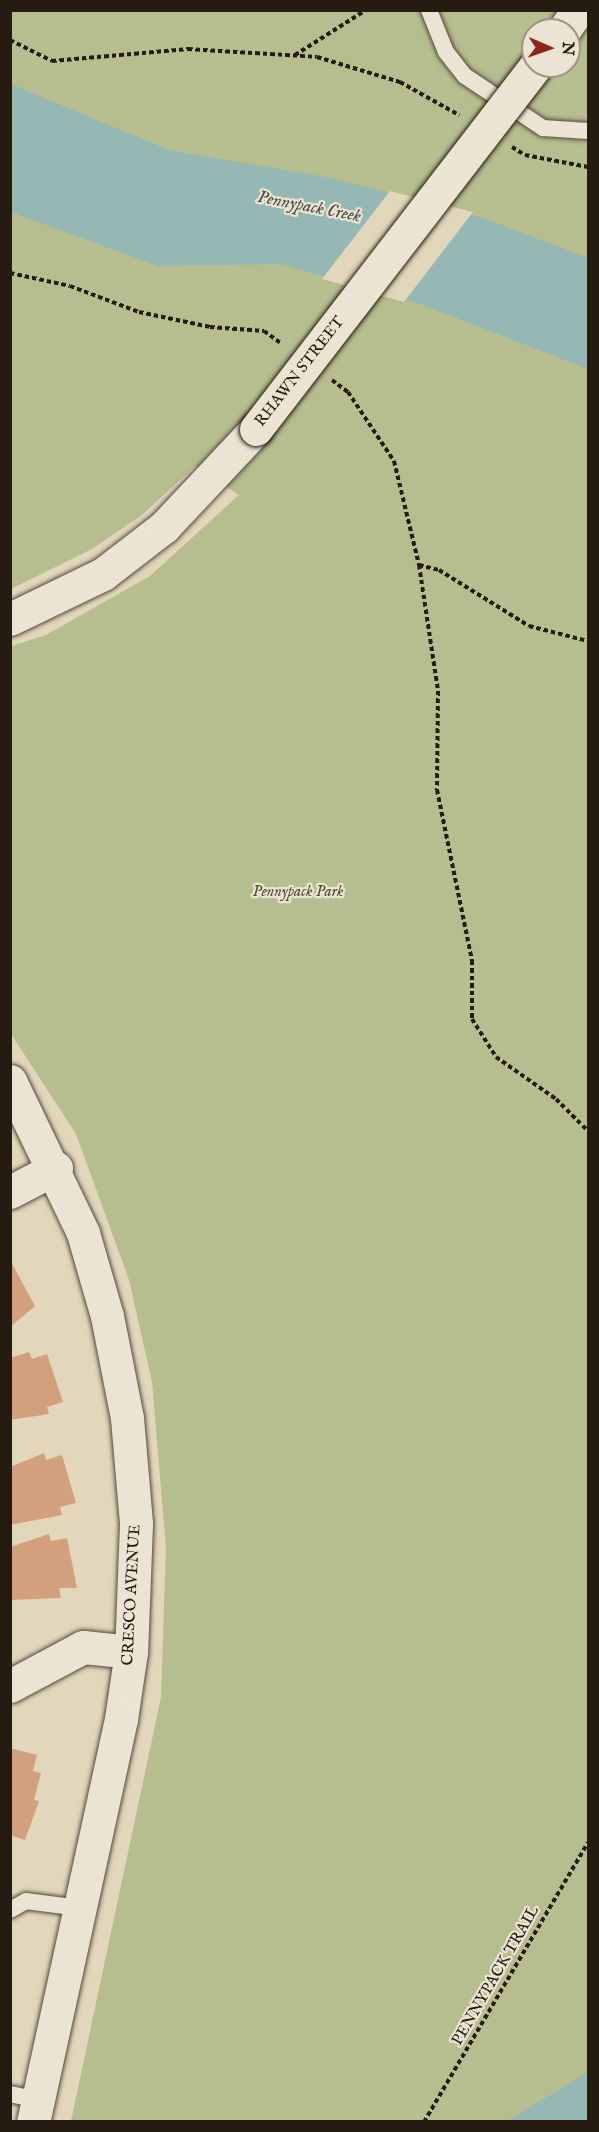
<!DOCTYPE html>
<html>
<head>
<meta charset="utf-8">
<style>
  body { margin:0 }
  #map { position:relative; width:599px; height:2132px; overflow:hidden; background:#e2d6bb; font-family:"IM FELL English",serif }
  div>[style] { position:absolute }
  .green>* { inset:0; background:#b6bd8e }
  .water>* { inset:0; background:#95b8b5 }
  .pier>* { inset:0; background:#e2d6bb }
  .building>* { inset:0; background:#d3a07e }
  .path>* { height:4px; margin-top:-2px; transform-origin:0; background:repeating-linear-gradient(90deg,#251b10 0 4.5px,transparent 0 7.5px) }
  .roads { filter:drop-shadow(0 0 2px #544a3b) drop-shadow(0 0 2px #544a3b) }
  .lane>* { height:16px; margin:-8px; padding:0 8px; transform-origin:8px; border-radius:8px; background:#ece4d3 }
  .street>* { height:33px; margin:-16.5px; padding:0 16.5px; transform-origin:16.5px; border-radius:16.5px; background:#ece4d3 }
  .secondary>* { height:33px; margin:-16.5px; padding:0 16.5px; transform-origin:16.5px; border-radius:16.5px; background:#ece4d3 }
  .bridges { filter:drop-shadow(0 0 2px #251b10) drop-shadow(0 0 2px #251b10) }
  .secondary-bridge>* { height:33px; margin:-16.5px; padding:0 16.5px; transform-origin:16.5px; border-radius:16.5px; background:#ece4d3 }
  span { translate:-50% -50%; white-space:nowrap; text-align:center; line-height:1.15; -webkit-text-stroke:4.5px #ece4d3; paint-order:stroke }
  .street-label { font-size:16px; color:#251b10 }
  .park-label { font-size:16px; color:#504c36; font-style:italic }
  .water-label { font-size:18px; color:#474a42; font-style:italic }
  .frame { position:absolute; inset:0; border:12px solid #251b10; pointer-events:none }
  .north { position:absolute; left:521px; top:18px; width:60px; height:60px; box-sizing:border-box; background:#ece4d3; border:2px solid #9c9485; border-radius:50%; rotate:92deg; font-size:16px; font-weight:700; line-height:24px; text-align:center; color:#251b10 }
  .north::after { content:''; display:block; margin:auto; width:21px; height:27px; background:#8f2418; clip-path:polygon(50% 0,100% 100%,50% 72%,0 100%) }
</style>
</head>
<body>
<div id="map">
  <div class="green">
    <div style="clip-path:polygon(evenodd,573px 10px,588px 24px,588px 2121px,71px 2121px,161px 1697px,166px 1548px,152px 1382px,129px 1280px,76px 1134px,11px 1034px,11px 646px,46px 635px,150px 576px,239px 495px,195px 466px,142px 515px,92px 549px,11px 589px,11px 11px,573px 10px,533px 30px,569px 30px,569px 66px,533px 66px,533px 30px)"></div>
  </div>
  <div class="water">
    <div style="clip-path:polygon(10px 84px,169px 150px,331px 178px,483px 218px,588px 258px,588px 369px,415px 302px,280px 264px,158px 266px,11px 212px)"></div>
    <div style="clip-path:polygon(588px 2072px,588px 2121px,507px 2121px)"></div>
  </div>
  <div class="pier">
    <div style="clip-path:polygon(390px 191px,473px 212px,404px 302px,322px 279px)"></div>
  </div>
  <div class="building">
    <div style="clip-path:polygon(10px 1260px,35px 1306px,10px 1327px)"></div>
    <div style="clip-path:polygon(29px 1352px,32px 1359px,47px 1354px,63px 1402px,47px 1407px,49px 1414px,10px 1420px,10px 1358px)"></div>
    <div style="clip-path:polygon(44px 1453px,46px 1460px,62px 1455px,76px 1503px,60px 1507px,62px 1515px,10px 1525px,10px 1467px)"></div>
    <div style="clip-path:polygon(49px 1534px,51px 1541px,67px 1538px,77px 1588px,59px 1588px,61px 1598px,10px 1600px,10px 1547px)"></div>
    <div style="clip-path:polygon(10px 1748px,37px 1755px,33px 1771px,41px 1773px,34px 1800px,39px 1801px,25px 1840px,10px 1835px)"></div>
  </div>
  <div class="path">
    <div style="left:10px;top:40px;width:47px;rotate:26.6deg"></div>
    <div style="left:52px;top:61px;width:137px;rotate:-5deg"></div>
    <div style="left:188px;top:49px;width:129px;rotate:3.5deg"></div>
    <div style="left:317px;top:57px;width:87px;rotate:16.8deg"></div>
    <div style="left:400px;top:82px;width:68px;rotate:29.2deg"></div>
    <div style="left:295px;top:55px;width:84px;rotate:-32.4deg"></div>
    <div style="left:512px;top:147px;width:15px;rotate:32deg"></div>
    <div style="left:525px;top:155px;width:64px;rotate:10.8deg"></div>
    <div style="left:10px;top:273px;width:61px;rotate:12.2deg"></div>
    <div style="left:70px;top:286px;width:74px;rotate:20.6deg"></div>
    <div style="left:139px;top:312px;width:73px;rotate:11.9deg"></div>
    <div style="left:210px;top:327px;width:54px;rotate:4.2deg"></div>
    <div style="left:264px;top:331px;width:22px;rotate:36deg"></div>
    <div style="left:332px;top:380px;width:20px;rotate:37deg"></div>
    <div style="left:348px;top:392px;width:83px;rotate:56.3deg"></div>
    <div style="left:394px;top:461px;width:107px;rotate:76.5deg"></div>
    <div style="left:419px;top:565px;width:127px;rotate:81.4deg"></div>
    <div style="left:438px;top:691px;width:99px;rotate:90.6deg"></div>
    <div style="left:437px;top:790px;width:175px;rotate:78.4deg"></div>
    <div style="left:472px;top:961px;width:58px;rotate:90deg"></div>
    <div style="left:472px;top:1019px;width:45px;rotate:57.7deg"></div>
    <div style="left:496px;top:1057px;width:73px;rotate:35deg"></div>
    <div style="left:556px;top:1099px;width:45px;rotate:45deg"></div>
    <div style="left:419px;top:565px;width:21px;rotate:14deg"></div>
    <div style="left:439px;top:570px;width:106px;rotate:31.9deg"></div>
    <div style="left:529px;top:626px;width:61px;rotate:14.3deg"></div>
    <div style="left:424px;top:2122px;width:324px;rotate:-59.6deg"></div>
  </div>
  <div class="roads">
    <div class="lane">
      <div style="left:429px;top:10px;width:45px;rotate:68deg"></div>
      <div style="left:446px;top:52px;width:31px;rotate:52deg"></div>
      <div style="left:465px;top:76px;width:94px;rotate:33.7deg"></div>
      <div style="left:543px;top:128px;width:45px;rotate:3.8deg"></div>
      <div style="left:10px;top:1910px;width:18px;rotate:-29deg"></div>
      <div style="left:26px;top:1901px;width:54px;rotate:7.4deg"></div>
      <div style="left:10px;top:2094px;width:29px;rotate:12deg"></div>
    </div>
    <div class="street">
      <div style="left:10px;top:1081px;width:169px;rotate:64.3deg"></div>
      <div style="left:83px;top:1233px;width:86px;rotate:73.9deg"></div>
      <div style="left:107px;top:1316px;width:104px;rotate:78.9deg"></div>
      <div style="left:127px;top:1418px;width:106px;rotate:85.1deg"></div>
      <div style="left:136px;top:1524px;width:128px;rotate:92.2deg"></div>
      <div style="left:131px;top:1652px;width:68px;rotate:98.5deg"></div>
      <div style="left:121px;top:1719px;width:412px;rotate:102.3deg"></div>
      <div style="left:10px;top:1192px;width:52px;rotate:-27.6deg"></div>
      <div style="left:10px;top:1686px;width:83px;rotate:-28.1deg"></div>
      <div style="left:83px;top:1647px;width:48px;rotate:5.9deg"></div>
    </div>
    <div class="secondary">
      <div style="left:564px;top:30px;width:24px;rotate:-55deg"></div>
      <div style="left:10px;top:619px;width:103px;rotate:-25.8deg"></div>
      <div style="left:103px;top:574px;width:77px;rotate:-37.6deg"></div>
      <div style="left:164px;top:527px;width:134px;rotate:-46.8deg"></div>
    </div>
  </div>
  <div class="bridges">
    <div class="secondary-bridge">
      <div style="left:256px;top:429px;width:458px;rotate:-52.4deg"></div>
    </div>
  </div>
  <div class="street-label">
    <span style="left:300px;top:372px;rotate:-52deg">RHAWN STREET</span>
    <span style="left:132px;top:1595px;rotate:-87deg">CRESCO AVENUE</span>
    <span style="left:496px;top:1976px;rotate:-60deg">PENNYPACK TRAIL</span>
  </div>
  <div class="park-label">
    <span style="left:298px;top:892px">Pennypack Park</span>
  </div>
  <div class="water-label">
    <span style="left:309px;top:208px;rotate:11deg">Pennypack Creek</span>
  </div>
  <div class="frame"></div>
  <div class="north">N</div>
</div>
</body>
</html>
